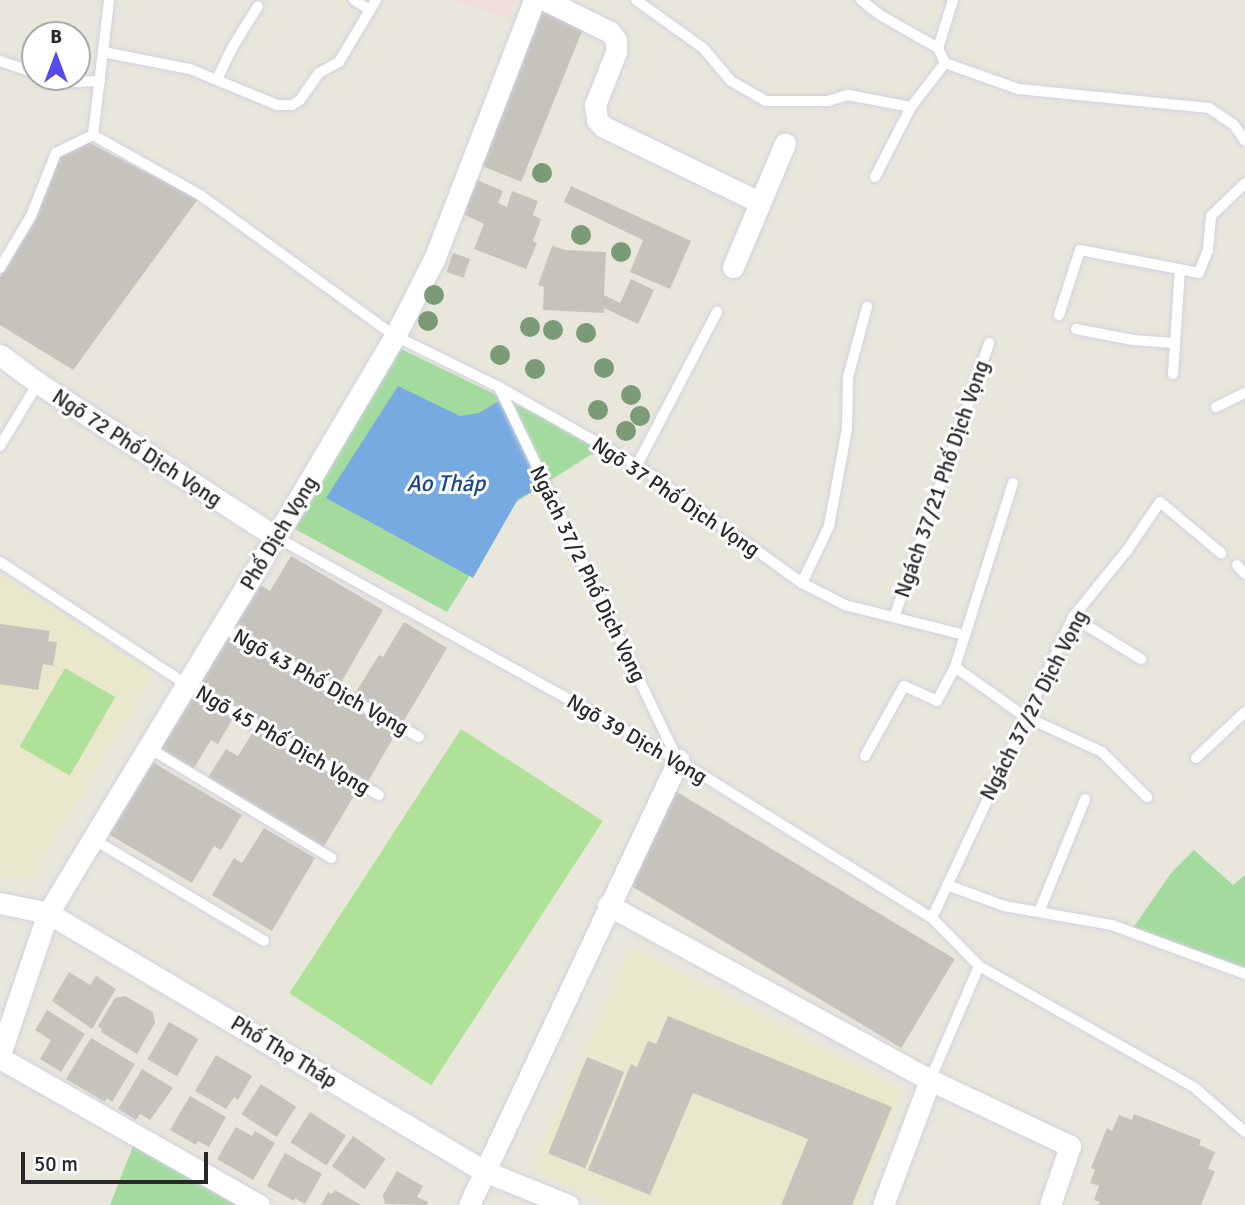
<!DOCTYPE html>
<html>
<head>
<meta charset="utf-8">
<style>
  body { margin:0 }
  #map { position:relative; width:1245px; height:1205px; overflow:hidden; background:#e9e7db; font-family:Signika,sans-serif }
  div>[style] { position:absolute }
  .education>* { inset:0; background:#eae8cc }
  .medical>* { inset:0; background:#f0ded9 }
  .green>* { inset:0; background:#a2db9d }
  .pitch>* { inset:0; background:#b0e199; transform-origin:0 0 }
  .water>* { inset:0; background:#78aae2 }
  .building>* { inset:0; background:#c5c3bb; transform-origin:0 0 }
  .roads { filter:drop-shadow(0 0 2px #d2d1e0) drop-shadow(0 0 2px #d2d1e0) }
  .service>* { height:10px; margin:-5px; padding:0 5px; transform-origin:5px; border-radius:5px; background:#fff }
  .minor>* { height:21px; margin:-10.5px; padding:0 10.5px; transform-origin:10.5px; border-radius:10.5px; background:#fff }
  .trees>* { width:20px; height:20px; margin:-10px; border-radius:50%; background:#7a9b76 }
  span { translate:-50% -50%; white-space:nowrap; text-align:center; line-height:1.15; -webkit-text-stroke:6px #fff; paint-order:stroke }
  .street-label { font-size:21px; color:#282828 }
  .water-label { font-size:23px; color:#1a478a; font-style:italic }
  .north { position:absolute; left:21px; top:21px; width:70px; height:70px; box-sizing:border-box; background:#fff; border:2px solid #a9a9a9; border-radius:50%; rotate:0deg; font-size:19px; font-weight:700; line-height:28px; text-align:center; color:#282828 }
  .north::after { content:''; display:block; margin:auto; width:24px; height:32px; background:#564be7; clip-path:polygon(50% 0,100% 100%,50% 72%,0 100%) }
  .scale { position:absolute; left:21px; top:1152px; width:187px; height:32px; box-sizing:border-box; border:4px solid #282828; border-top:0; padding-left:9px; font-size:21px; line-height:24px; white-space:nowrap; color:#282828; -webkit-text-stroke:5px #fff; paint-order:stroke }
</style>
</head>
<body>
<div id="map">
  <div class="education">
    <div style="clip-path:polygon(0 573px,154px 674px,31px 879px,0 877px)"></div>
    <div style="clip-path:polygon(631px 947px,902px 1089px,858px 1205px,613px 1205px,532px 1170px)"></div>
  </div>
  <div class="medical">
    <div style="clip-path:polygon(454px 0,516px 0,509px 18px)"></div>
  </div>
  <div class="green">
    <div style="clip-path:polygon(399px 348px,611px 450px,590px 455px,515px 503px,447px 612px,295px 529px)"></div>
    <div style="clip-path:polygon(1194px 850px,1233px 885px,1245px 875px,1245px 968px,1133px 928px,1171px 873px)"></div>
    <div style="clip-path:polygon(137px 1136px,259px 1205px,110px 1205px)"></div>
  </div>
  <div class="pitch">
    <div style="left:65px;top:668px;width:58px;height:91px;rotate:30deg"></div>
    <div style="left:461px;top:729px;width:169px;height:315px;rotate:33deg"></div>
  </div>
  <div class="water">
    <div style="clip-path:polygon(398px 386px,460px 416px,479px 413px,499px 401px,543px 486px,518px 499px,473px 578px,326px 498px)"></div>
  </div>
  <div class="building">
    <div style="left:540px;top:7px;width:48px;height:169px;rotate:22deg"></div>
    <div style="clip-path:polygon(86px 141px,198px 199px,73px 370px,0 325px,0 277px,33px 219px,57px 158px)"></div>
    <div style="clip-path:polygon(477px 180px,503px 191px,498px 203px,507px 207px,512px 191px,538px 201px,533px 215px,541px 219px,533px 241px,537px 243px,526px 269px,474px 249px,484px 224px,463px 214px)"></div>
    <div style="clip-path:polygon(571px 186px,691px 241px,670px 289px,630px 272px,643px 240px,564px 202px)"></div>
    <div style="clip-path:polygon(552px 246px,566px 250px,606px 252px,604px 295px,620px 303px,631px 279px,654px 290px,638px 324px,604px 308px,604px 313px,543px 310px,544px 287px,538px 285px)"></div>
    <div style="left:453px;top:253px;width:18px;height:20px;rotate:19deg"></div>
    <div style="clip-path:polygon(291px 556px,383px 610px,339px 686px,229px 622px,254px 581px,270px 591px)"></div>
    <div style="clip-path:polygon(404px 622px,447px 648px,402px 724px,354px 695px,379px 655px,383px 657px)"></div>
    <div style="clip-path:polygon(0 624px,50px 631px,48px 641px,57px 642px,53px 666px,43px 664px,38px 690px,0 684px)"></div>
    <div style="left:224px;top:633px;width:199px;height:58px;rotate:30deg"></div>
    <div style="clip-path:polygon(188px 689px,234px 716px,218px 744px,211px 740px,192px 771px,153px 748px)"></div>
    <div style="clip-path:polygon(255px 729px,358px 789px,323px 848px,207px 779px,226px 749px,238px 756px)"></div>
    <div style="clip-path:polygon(147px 759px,242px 815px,221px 850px,214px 846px,192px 883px,103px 831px)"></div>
    <div style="left:672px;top:789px;width:330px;height:104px;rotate:31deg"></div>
    <div style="clip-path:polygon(264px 828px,315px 858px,272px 931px,212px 895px,234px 858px,242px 863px)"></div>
    <div style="clip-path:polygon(69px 972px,90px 985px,96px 976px,116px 989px,92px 1029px,52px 1001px)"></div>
    <div style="clip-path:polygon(125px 996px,153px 1012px,155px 1023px,137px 1054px,101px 1032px,102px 1029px,98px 1026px,115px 998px)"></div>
    <div style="clip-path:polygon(47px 1010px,85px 1034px,61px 1072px,40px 1059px,51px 1040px,35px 1030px)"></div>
    <div style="clip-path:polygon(668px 1016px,892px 1107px,852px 1205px,781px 1205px,808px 1139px,693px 1093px,650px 1195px,588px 1170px,631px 1064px,637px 1067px,648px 1041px,656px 1044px)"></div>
    <div style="left:169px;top:1022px;width:34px;height:43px;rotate:30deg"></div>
    <div style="clip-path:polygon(91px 1038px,135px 1064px,112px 1102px,107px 1098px,105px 1102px,66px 1079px)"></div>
    <div style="clip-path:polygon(216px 1055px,252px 1076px,238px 1100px,234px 1097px,226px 1109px,195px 1091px)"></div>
    <div style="left:587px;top:1057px;width:40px;height:104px;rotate:22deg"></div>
    <div style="clip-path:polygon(142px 1069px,173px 1088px,150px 1120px,140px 1114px,136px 1120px,118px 1109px)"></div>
    <div style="left:261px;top:1084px;width:42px;height:36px;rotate:33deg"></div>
    <div style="clip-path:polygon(190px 1096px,226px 1117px,209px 1147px,198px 1141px,196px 1145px,170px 1130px)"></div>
    <div style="left:310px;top:1112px;width:43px;height:36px;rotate:33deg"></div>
    <div style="clip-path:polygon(1134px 1114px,1201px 1140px,1199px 1145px,1215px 1152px,1208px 1169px,1215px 1171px,1201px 1205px,1099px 1205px,1100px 1202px,1094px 1200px,1099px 1186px,1090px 1183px,1095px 1170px,1091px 1168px,1107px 1128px,1112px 1131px,1119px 1115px,1132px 1120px)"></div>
    <div style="clip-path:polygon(236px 1127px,252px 1136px,255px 1131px,275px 1143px,253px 1180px,217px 1159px)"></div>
    <div style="left:353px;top:1136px;width:40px;height:37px;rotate:35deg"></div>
    <div style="clip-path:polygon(285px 1153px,322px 1174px,305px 1204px,295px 1198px,294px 1201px,267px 1186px)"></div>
    <div style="clip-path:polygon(397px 1171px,423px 1186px,417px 1197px,428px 1202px,427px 1205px,385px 1204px,383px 1195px)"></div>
    <div style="clip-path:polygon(335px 1190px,361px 1205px,321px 1205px,328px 1192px,332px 1194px)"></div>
  </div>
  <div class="roads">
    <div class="service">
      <div style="left:354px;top:0;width:19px;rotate:32deg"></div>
      <div style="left:636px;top:0;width:82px;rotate:35.6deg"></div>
      <div style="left:703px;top:48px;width:43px;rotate:49.7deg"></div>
      <div style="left:731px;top:81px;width:39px;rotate:30deg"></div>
      <div style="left:765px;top:101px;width:63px"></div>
      <div style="left:828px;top:101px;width:21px;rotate:-17deg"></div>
      <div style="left:848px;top:95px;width:64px;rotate:10.8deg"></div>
      <div style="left:911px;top:107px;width:56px;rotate:-52.3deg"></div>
      <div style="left:945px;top:63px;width:77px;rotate:19.6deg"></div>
      <div style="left:1018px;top:89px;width:192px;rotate:5.7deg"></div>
      <div style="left:1209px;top:108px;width:30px;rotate:34deg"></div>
      <div style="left:1234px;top:125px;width:19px;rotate:55deg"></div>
      <div style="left:861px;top:0;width:24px;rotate:38deg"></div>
      <div style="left:880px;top:15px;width:67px;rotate:29.6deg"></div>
      <div style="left:938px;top:48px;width:17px;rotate:65deg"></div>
      <div style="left:938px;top:48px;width:50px;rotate:-72.6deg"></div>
      <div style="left:103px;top:52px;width:89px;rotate:11.1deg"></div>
      <div style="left:190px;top:69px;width:94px;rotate:22.5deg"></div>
      <div style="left:277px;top:105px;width:15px"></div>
      <div style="left:292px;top:105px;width:9px;rotate:-32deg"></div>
      <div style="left:300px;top:100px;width:33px;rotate:-55deg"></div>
      <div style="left:319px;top:73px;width:23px;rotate:-29deg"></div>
      <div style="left:339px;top:62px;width:72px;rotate:-59.2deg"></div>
      <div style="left:0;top:61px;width:37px;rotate:19deg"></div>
      <div style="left:40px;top:77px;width:9px;rotate:41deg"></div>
      <div style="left:47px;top:83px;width:53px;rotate:-2.2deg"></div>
      <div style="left:217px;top:79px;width:34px;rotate:-64deg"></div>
      <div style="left:232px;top:48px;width:49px;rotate:-58.2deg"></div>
      <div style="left:93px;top:135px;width:123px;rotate:29.3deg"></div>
      <div style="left:200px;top:195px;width:241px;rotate:35.9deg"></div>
      <div style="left:395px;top:336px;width:116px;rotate:26.1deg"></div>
      <div style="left:499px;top:387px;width:159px;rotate:29.5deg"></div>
      <div style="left:637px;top:465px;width:203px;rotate:35.6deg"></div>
      <div style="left:802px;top:583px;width:48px;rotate:27.1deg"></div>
      <div style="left:845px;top:605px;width:123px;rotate:14.1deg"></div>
      <div style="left:93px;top:135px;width:136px;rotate:-83.2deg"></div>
      <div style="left:875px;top:177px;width:79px;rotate:-62.8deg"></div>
      <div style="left:0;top:268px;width:61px;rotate:-59.2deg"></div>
      <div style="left:31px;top:216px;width:68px;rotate:-68.4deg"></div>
      <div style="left:56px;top:153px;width:41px;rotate:-25.9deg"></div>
      <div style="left:1059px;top:315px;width:68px;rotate:-72.1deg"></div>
      <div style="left:1080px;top:250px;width:121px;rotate:10.9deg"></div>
      <div style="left:1199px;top:273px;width:25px;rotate:-69deg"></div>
      <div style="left:1208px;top:250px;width:34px;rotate:-85deg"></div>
      <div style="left:1211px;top:216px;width:47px;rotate:-44.1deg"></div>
      <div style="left:1076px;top:329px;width:58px;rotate:10.9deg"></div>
      <div style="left:1133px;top:340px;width:40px;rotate:4.3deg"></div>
      <div style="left:1173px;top:374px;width:105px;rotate:-86.2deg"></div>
      <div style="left:499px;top:387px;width:414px;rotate:64.4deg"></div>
      <div style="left:1216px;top:407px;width:32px;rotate:-26deg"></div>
      <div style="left:0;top:446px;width:74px;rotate:-58.9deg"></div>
      <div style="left:637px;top:465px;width:173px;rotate:-62.4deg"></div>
      <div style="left:276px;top:537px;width:460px;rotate:29deg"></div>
      <div style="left:678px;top:760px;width:299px;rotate:31.9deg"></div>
      <div style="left:932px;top:918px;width:67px;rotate:45.6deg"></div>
      <div style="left:979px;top:966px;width:247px;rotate:29.4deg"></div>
      <div style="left:1194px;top:1087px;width:68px;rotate:41.4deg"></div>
      <div style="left:0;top:562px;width:224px;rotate:33.3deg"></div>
      <div style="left:187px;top:685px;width:221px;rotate:29.8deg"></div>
      <div style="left:1237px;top:565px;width:12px;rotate:48deg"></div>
      <div style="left:802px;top:583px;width:63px;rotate:-64.7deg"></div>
      <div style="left:829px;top:526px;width:99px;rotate:-79.5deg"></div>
      <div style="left:847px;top:429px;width:52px;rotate:-88.9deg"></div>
      <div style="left:848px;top:377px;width:73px;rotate:-74.8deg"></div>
      <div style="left:895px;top:615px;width:288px;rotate:-70.9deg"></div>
      <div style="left:1073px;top:617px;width:80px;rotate:31.7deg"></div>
      <div style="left:223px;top:628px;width:224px;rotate:29.1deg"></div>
      <div style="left:955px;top:667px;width:85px;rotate:35.4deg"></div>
      <div style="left:1024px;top:716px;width:86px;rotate:24.8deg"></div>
      <div style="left:1102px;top:752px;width:64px;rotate:45deg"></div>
      <div style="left:149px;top:748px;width:213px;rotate:31.1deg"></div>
      <div style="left:865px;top:756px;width:80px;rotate:-60.9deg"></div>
      <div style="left:904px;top:686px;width:36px;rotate:24deg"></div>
      <div style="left:937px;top:701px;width:38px;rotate:-62deg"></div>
      <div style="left:955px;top:667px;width:193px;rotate:-72.5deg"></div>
      <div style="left:1196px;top:758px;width:67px;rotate:-43.2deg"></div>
      <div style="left:93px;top:839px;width:199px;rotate:30.8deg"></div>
      <div style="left:947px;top:885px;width:61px;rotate:20.2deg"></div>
      <div style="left:1004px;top:906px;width:110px;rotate:10deg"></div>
      <div style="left:1112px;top:925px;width:142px;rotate:20.2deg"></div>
      <div style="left:1039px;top:912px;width:122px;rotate:-67.8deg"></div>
      <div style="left:932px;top:918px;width:332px;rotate:-64.9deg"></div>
      <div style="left:1073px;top:617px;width:87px;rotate:-51deg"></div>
      <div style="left:1128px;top:549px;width:57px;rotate:-55.8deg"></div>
      <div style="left:1160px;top:502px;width:80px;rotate:39.9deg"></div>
      <div style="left:930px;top:1080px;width:124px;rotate:-66.7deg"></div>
    </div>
    <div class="minor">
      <div style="left:545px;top:0;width:72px;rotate:26.2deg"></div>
      <div style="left:610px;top:32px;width:10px;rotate:53deg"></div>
      <div style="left:616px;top:40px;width:12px;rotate:90deg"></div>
      <div style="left:616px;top:52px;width:57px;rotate:111.6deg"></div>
      <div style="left:595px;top:105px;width:15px;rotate:82deg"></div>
      <div style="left:597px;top:120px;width:10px;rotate:45deg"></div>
      <div style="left:604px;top:127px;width:172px;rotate:25.8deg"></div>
      <div style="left:733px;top:267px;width:134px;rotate:-67.2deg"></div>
      <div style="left:0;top:355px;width:47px;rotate:36.4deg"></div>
      <div style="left:38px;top:383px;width:283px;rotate:32.9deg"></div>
      <div style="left:0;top:903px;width:49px;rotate:11.8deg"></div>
      <div style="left:48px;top:913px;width:507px;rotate:30.61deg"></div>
      <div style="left:484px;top:1171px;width:91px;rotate:22deg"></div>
      <div style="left:608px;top:905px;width:366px;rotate:28.5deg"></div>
      <div style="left:930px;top:1080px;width:155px;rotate:25.2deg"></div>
      <div style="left:1070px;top:1146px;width:62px;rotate:108.7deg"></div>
      <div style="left:0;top:1054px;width:149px;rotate:-71.2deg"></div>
      <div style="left:48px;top:913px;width:440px;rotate:-58.8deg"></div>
      <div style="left:276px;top:537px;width:234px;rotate:-59.4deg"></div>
      <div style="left:395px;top:336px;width:89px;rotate:-63.1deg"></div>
      <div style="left:435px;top:257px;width:275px;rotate:-68.9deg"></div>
      <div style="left:0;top:1058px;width:298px;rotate:29.6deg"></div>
      <div style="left:469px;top:1205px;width:492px;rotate:-64.8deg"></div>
      <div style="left:883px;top:1205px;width:134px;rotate:-69.4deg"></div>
    </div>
  </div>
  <div class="trees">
    <div style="left:542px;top:173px"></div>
    <div style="left:581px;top:235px"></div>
    <div style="left:621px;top:252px"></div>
    <div style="left:434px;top:295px"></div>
    <div style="left:428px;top:321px"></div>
    <div style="left:530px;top:327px"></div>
    <div style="left:553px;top:330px"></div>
    <div style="left:586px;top:333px"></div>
    <div style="left:500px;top:355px"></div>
    <div style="left:604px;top:368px"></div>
    <div style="left:535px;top:369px"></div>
    <div style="left:631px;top:395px"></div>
    <div style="left:598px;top:410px"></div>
    <div style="left:640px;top:416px"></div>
    <div style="left:626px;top:431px"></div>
  </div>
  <div class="street-label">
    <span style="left:137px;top:448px;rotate:33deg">Ngõ 72 Phố Dịch Vọng</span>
    <span style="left:942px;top:479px;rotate:-71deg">Ngách 37/21 Phố Dịch Vọng</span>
    <span style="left:676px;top:497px;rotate:34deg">Ngõ 37 Phố Dịch Vọng</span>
    <span style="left:279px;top:533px;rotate:-59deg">Phố Dịch Vọng</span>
    <span style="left:588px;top:574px;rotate:64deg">Ngách 37/2 Phố Dịch Vọng</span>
    <span style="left:321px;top:682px;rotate:29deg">Ngõ 43 Phố Dịch Vọng</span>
    <span style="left:1034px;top:705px;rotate:-63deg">Ngách 37/27 Dịch Vọng</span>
    <span style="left:637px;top:739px;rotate:30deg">Ngõ 39 Dịch Vọng</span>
    <span style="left:283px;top:740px;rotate:30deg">Ngõ 45 Phố Dịch Vọng</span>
    <span style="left:284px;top:1052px;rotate:31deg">Phố Thọ Tháp</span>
  </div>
  <div class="water-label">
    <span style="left:446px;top:484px">Ao Tháp</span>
  </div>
  <div class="north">B</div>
  <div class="scale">50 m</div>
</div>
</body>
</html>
